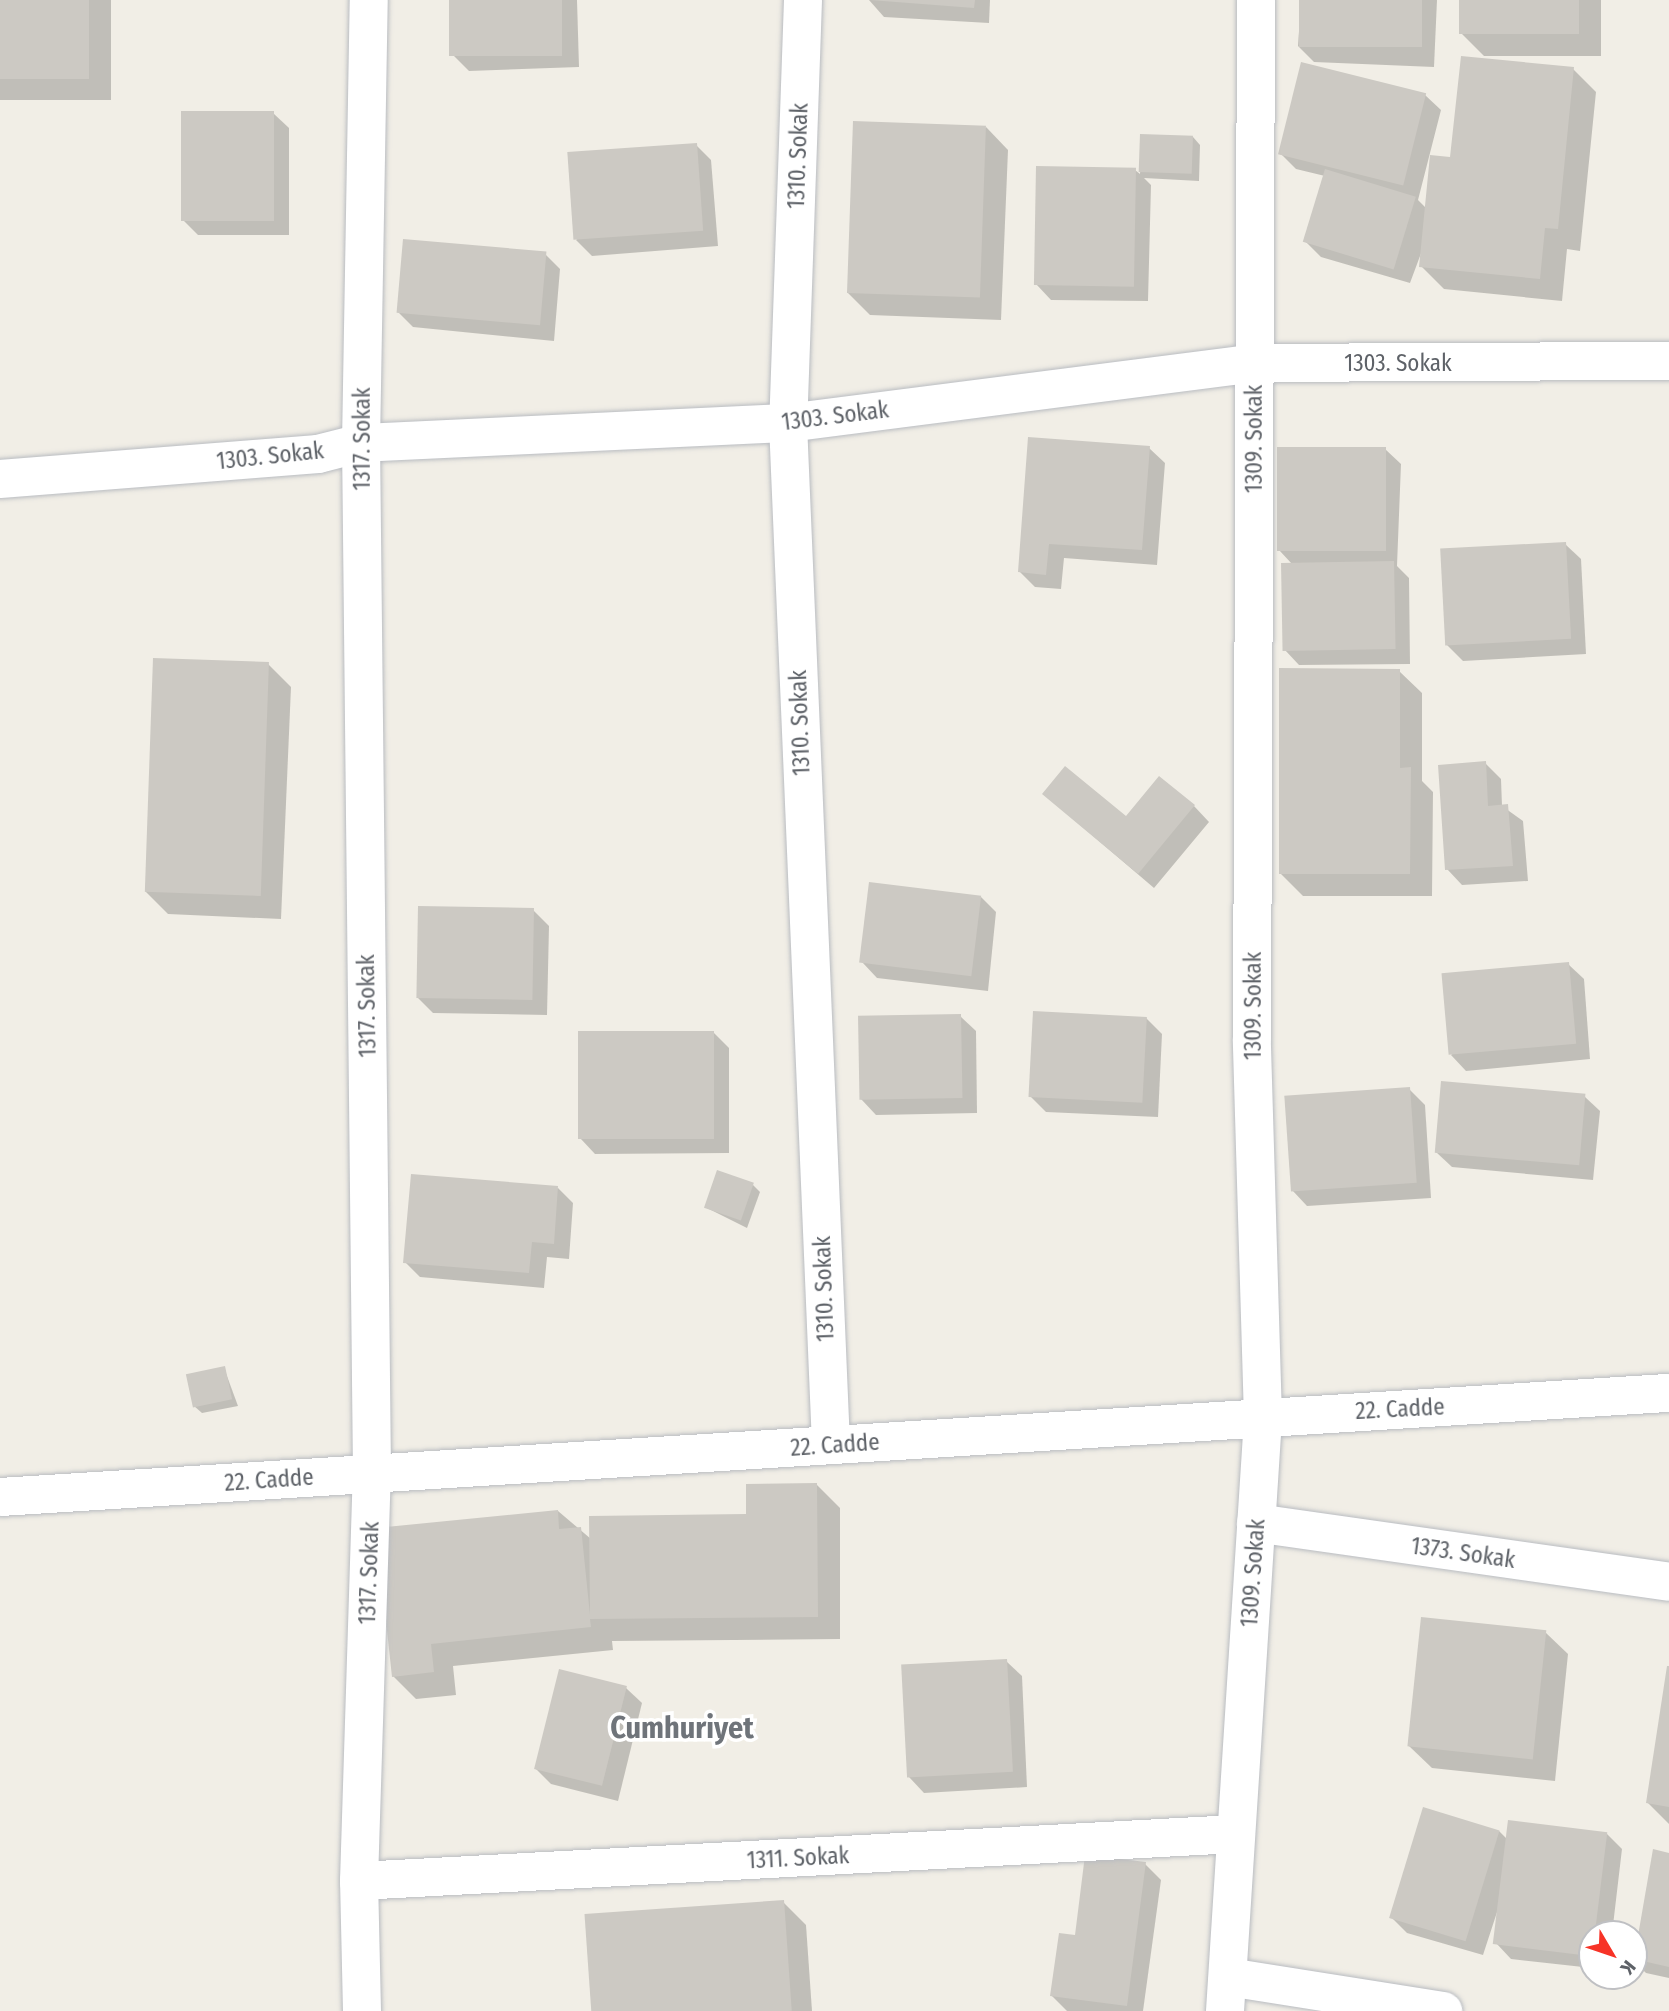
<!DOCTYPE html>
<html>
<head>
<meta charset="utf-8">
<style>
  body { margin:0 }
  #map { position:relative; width:1669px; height:2011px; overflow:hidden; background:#f1eee6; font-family:"Fira Sans Condensed",sans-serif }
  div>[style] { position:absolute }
  .shadow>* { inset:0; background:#0003; transform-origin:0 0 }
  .building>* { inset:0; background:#ccc9c3; transform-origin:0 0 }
  .roads { filter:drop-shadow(0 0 2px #b9bcc1) drop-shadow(0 0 2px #b9bcc1) }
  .street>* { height:38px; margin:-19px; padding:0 19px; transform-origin:19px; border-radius:19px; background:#fff }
  .secondary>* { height:38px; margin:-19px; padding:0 19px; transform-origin:19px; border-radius:19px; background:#fff }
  span { translate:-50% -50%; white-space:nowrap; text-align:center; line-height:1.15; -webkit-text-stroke:7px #fff; paint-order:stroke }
  .street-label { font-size:23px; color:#5e6268 }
  .district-label { font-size:30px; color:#6f747a; font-weight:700 }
  .north { position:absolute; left:1578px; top:1920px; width:70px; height:70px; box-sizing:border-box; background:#fff; border:2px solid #bfc0c3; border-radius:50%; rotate:129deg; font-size:19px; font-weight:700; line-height:28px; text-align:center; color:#5e6268 }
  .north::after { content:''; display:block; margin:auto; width:24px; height:32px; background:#f73327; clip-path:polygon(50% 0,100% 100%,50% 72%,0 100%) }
</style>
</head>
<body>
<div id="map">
  <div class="shadow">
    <div style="left:0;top:0;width:111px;height:100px"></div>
    <div style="clip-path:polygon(451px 0,577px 0,579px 67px,469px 71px,453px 55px)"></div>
    <div style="clip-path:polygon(869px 0,990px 0,989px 23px,884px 17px)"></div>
    <div style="clip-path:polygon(1301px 0,1437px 0,1434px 67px,1314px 62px,1298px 46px)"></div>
    <div style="clip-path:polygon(1461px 0,1601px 0,1601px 56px,1484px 56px,1461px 33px)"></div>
    <div style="clip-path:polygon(1573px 69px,1596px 92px,1580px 251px,1567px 249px,1562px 301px,1444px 289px,1421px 266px,1423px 248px,1410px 283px,1321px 257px,1305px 241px,1325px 176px,1296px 169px,1280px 153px,1425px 95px,1441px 110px,1418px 200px,1427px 209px,1452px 159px)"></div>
    <div style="clip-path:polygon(273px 113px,289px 128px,289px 235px,198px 235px,183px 220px)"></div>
    <div style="clip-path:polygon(986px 127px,1008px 150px,1001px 320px,870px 315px,847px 292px)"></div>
    <div style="clip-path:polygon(1142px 136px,1193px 137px,1200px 145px,1199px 181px,1144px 178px,1151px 185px,1148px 301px,1051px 300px,1036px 284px,1135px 170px,1140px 174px)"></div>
    <div style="clip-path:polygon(696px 145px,711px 160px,718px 246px,592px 256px,576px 240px)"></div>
    <div style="clip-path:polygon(545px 254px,560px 269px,554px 341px,413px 327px,398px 312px)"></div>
    <div style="clip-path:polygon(1149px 448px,1165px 463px,1157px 565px,1064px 558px,1061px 589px,1035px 587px,1020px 572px)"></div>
    <div style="clip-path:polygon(1385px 449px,1401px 464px,1397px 566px,1409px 578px,1410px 664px,1299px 665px,1284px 649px,1292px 564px,1279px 550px)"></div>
    <div style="clip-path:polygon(1565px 544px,1581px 559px,1586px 654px,1463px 661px,1447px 645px)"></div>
    <div style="clip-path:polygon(268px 664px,291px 687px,281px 919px,168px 914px,145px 891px)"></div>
    <div style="clip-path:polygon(1399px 671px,1422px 693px,1422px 781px,1433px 792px,1432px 896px,1303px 896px,1280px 873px)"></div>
    <div style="clip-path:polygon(1485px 763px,1501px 779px,1502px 806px,1523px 821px,1528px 881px,1462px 885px,1447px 869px)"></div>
    <div style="clip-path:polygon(1044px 794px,1126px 819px,1194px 806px,1209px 822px,1154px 888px)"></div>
    <div style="clip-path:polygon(980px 896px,996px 912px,988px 991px,877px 978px,862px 962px)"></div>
    <div style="clip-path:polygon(533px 910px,549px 926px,547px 1015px,433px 1013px,417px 997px)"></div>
    <div style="clip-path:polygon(1568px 964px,1584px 979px,1590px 1059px,1466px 1071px,1451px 1055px)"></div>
    <div style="clip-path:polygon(960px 1016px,976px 1031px,977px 1113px,876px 1115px,861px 1099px)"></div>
    <div style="clip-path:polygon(1146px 1018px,1162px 1034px,1158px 1117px,1046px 1112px,1030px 1096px)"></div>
    <div style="clip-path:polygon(713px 1032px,729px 1048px,729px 1153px,595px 1154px,580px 1138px)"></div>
    <div style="clip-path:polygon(1409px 1089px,1425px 1105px,1431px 1198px,1307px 1206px,1292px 1190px)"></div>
    <div style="clip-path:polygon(1584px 1096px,1600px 1111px,1593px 1180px,1452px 1167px,1436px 1152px)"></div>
    <div style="clip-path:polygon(753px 1185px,760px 1192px,747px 1228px,705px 1207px)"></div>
    <div style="clip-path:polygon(558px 1188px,573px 1203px,569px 1259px,547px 1257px,544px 1288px,420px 1277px,405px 1262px)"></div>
    <div style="clip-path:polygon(224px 1368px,238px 1406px,202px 1413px,194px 1406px)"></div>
    <div style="clip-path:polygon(817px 1485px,840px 1508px,840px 1639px,612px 1641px,613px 1650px,453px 1666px,456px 1695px,416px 1699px,393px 1676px,558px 1511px,591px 1539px,748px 1516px)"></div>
    <div style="clip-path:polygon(1545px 1632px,1568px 1654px,1555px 1781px,1432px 1768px,1409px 1746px)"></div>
    <div style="clip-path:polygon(1006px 1661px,1022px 1676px,1027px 1787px,924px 1793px,909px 1777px)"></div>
    <div style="clip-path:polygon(1669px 1668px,1669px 1824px,1648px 1803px)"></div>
    <div style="clip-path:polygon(626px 1688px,642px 1703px,618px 1801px,551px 1784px,536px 1769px)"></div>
    <div style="clip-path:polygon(1499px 1831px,1508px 1840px,1606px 1833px,1622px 1849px,1612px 1934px,1592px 1934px,1592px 1968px,1511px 1959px,1496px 1943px,1500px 1903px,1483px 1955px,1407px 1933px,1391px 1917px)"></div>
    <div style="clip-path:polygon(1654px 1851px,1669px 1855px,1669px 1978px,1646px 1973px,1634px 1961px)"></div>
    <div style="clip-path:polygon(1145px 1864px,1161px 1880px,1143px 2011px,1067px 2011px,1052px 1996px,1076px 1937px)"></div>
    <div style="clip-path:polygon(783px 1902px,806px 1925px,812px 2011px,594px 2011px)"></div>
  </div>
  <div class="building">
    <div style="left:0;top:0;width:89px;height:79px"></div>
    <div style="left:449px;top:0;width:113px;height:56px"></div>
    <div style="clip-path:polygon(870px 0,975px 0,974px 8px)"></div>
    <div style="left:1299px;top:0;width:123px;height:47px"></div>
    <div style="left:1459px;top:0;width:120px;height:34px"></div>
    <div style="clip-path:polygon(1461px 56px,1574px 67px,1558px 229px,1545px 228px,1540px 279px,1419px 267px,1430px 155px,1450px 157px)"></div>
    <div style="left:1301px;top:62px;width:129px;height:95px;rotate:14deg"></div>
    <div style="left:181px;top:111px;width:93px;height:110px"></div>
    <div style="left:853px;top:121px;width:133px;height:172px;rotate:2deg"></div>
    <div style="left:1140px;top:134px;width:53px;height:38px;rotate:2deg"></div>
    <div style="left:697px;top:143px;width:88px;height:130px;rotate:86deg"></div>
    <div style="left:1036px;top:166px;width:100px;height:119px;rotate:1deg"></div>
    <div style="left:1325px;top:169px;width:95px;height:76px;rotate:17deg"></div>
    <div style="left:403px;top:239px;width:144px;height:74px;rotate:5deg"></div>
    <div style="clip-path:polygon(1028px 437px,1150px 446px,1142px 550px,1049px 544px,1046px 575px,1018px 572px)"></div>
    <div style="left:1277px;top:447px;width:109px;height:104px"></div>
    <div style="left:1566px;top:542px;width:97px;height:126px;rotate:87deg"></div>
    <div style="left:1394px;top:561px;width:88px;height:113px;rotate:89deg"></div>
    <div style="left:153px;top:658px;width:116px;height:234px;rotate:2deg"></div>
    <div style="clip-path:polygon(1279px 668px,1400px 669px,1400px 768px,1411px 767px,1410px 874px,1279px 874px)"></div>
    <div style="clip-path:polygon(1486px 761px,1488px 806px,1508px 804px,1513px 866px,1445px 870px,1438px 765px)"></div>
    <div style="clip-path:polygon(1065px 766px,1126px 816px,1159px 776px,1195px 805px,1138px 874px,1042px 794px)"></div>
    <div style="left:869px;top:882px;width:113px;height:81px;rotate:7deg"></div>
    <div style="left:418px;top:906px;width:116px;height:92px;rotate:1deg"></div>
    <div style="left:1569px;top:962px;width:82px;height:128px;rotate:85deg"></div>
    <div style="left:1033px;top:1011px;width:114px;height:86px;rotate:3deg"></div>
    <div style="left:961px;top:1014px;width:84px;height:103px;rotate:89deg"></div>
    <div style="left:578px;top:1031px;width:136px;height:108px"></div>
    <div style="left:1441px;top:1081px;width:145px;height:72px;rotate:5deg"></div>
    <div style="left:1410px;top:1087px;width:96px;height:126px;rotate:86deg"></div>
    <div style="left:717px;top:1170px;width:39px;height:40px;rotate:19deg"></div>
    <div style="clip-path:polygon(411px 1174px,558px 1186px,554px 1244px,532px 1242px,529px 1273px,403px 1263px)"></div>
    <div style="left:225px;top:1366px;width:34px;height:40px;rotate:78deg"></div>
    <div style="clip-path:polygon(817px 1483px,818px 1617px,590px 1619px,591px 1627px,431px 1644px,434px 1672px,392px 1677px,376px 1528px,558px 1510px,559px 1529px,581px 1527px,590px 1615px,589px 1516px,746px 1514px,746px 1484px)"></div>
    <div style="left:1421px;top:1617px;width:126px;height:130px;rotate:6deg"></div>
    <div style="left:1007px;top:1659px;width:113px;height:106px;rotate:87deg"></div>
    <div style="clip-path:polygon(1667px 1666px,1669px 1666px,1669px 1807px,1646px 1803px)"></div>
    <div style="left:559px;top:1669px;width:70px;height:103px;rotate:14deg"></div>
    <div style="left:1423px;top:1807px;width:80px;height:116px;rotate:17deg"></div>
    <div style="left:1508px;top:1820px;width:100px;height:125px;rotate:7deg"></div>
    <div style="clip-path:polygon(1653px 1849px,1669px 1853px,1669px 1967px,1634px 1959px)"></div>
    <div style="clip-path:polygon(1085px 1855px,1146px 1862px,1127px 2006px,1050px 1996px,1059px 1933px,1075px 1935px)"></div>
    <div style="left:784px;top:1900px;width:111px;height:200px;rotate:86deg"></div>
  </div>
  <div class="roads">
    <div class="street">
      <div style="left:803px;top:0;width:423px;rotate:92deg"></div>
      <div style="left:788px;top:423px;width:1023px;rotate:87.59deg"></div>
      <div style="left:0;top:479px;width:319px;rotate:-4.5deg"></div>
      <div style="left:318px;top:454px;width:44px;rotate:-14.3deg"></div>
      <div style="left:361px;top:443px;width:427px;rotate:-2.7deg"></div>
      <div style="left:788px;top:423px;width:471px;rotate:-7.3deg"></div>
      <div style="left:1255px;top:363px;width:414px;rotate:-0.3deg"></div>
      <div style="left:1256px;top:1523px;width:417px;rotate:8.1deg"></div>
      <div style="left:359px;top:1881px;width:878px;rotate:-3.07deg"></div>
      <div style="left:1228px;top:1977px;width:218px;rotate:9deg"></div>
      <div style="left:362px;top:2011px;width:130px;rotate:-91.3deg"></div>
      <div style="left:359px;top:1881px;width:408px;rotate:-88.2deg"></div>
      <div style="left:372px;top:1473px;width:1030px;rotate:-90.61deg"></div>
      <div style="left:361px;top:443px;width:443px;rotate:-89deg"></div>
      <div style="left:1225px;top:2011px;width:594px;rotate:-86.33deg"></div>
      <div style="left:1263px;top:1418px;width:379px;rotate:-91.7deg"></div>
      <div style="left:1252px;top:1039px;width:1039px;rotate:-89.78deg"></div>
    </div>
    <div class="secondary">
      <div style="left:0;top:1497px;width:1672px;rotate:-3.57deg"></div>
    </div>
  </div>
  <div class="street-label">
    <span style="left:798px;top:156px;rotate:-88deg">1310. Sokak</span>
    <span style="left:1398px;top:363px">1303. Sokak</span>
    <span style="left:835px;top:416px;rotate:-7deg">1303. Sokak</span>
    <span style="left:362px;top:439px;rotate:-90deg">1317. Sokak</span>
    <span style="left:1254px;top:439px;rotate:-90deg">1309. Sokak</span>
    <span style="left:270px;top:456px;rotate:-6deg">1303. Sokak</span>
    <span style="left:800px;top:723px;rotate:-92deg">1310. Sokak</span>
    <span style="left:367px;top:1006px;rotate:-91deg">1317. Sokak</span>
    <span style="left:1253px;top:1006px;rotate:-90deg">1309. Sokak</span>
    <span style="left:824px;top:1289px;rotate:-92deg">1310. Sokak</span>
    <span style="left:1400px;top:1409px;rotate:-3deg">22. Cadde</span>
    <span style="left:835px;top:1445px;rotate:-4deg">22. Cadde</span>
    <span style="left:269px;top:1480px;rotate:-4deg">22. Cadde</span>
    <span style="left:1463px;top:1553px;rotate:8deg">1373. Sokak</span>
    <span style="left:369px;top:1573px;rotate:-88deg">1317. Sokak</span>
    <span style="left:1253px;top:1573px;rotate:-86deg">1309. Sokak</span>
    <span style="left:798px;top:1858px;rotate:-3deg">1311. Sokak</span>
  </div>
  <div class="district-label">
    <span style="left:682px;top:1728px">Cumhuriyet</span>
  </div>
  <div class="north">K</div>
</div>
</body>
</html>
